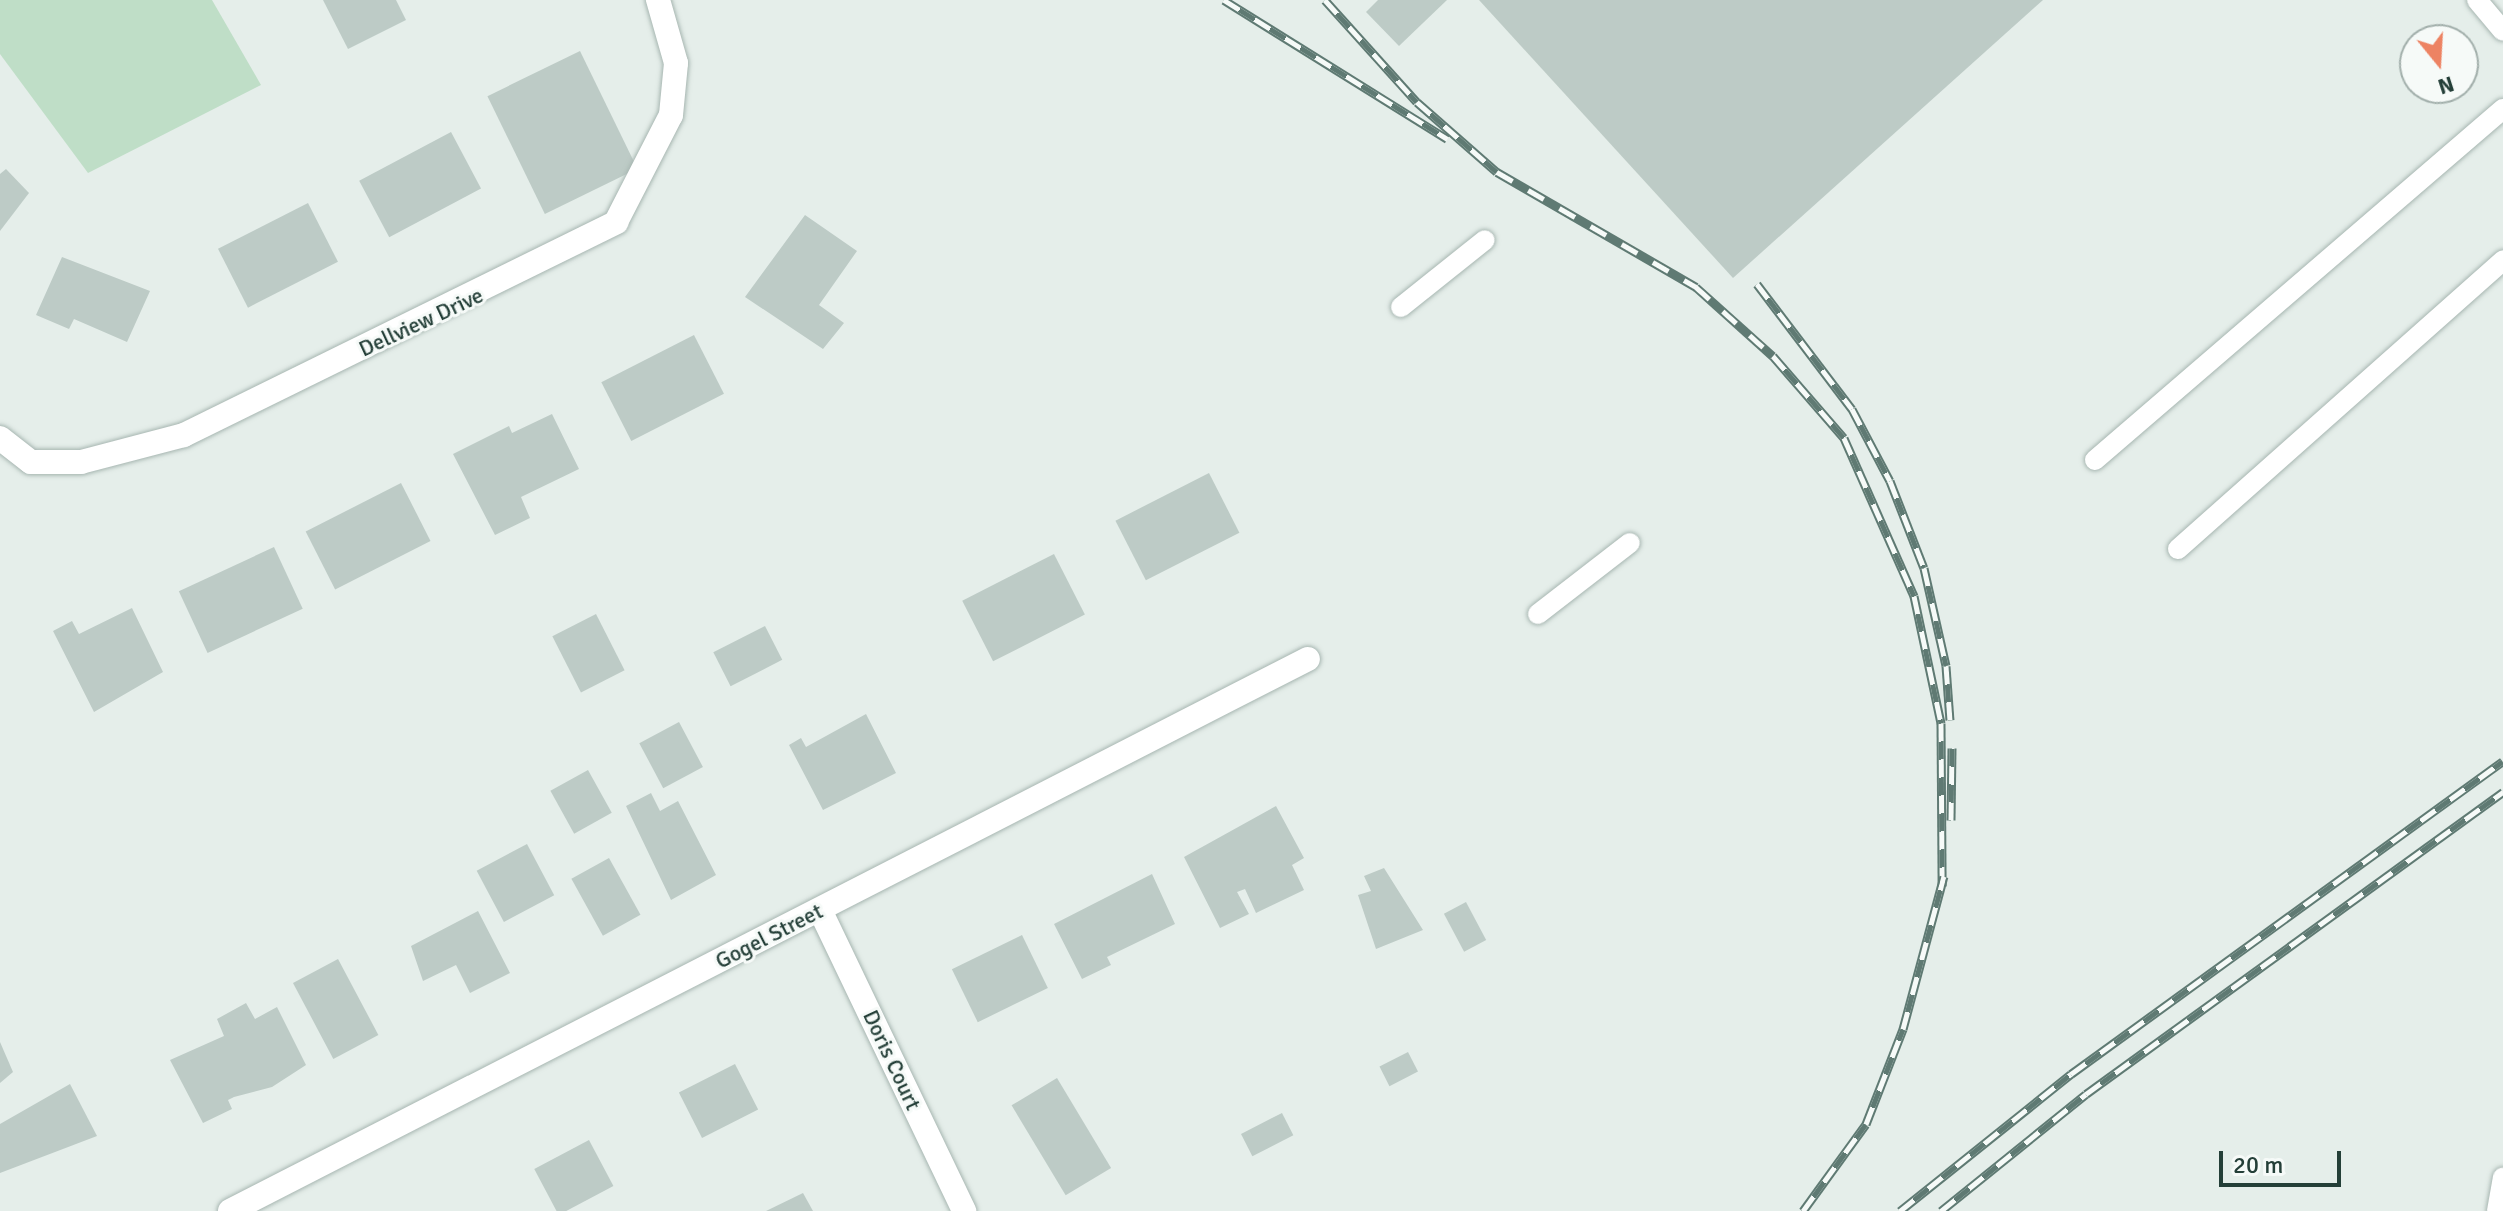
<!DOCTYPE html>
<html>
<head>
<meta charset="utf-8">
<style>
  body { margin:0 }
  #map { position:relative; width:2503px; height:1211px; overflow:hidden; background:#e5eeea; font-family:Signika,sans-serif }
  div>[style] { position:absolute }
  .green>* { inset:0; background:#bfdec7 }
  .building>* { inset:0; background:#bdcbc6; transform-origin:0 0 }
  .roads { filter:drop-shadow(0 0 2px #a7b6b1) drop-shadow(0 0 2px #a7b6b1) }
  .lane>* { height:20px; margin:-10px; padding:0 10px; transform-origin:10px; border-radius:10px; background:#fff }
  .street>* { height:24px; margin:-12px; padding:0 12px; transform-origin:12px; border-radius:12px; background:#fff }
  .rail>* { height:9px; margin-top:-4.5px; transform-origin:0; background:repeating-linear-gradient(90deg,#f6faf8 0 18px,#5f7a73 0 36px); box-sizing:border-box; border-block:2px solid #5f7a73 }
  span { translate:-50% -50%; white-space:nowrap; text-align:center; line-height:1.15; -webkit-text-stroke:6px #f6faf8; paint-order:stroke }
  .street-label { font-size:22px; color:#243f38 }
  .north { position:absolute; left:2399px; top:24px; width:80px; height:80px; box-sizing:border-box; background:#f6faf8; border:2px solid #a2afab; border-radius:50%; rotate:162deg; font-size:22px; font-weight:700; line-height:32px; text-align:center; color:#243f38 }
  .north::after { content:''; display:block; margin:auto; width:28px; height:36px; background:#ed8363; clip-path:polygon(50% 0,100% 100%,50% 72%,0 100%) }
  .scale { position:absolute; left:2219px; top:1151px; width:122px; height:36px; box-sizing:border-box; border:4px solid #243f38; border-top:0; padding-left:10px; font-size:24px; line-height:28px; white-space:nowrap; color:#243f38; -webkit-text-stroke:6px #f6faf8; paint-order:stroke }
</style>
</head>
<body>
<div id="map">
  <div class="green">
    <div style="clip-path:polygon(0 0,212px 0,261px 85px,88px 173px,0 54px)"></div>
  </div>
  <div class="building">
    <div style="clip-path:polygon(323px 0,396px 0,406px 20px,348px 49px)"></div>
    <div style="clip-path:polygon(1378px 0,1447px 0,1399px 46px,1366px 12px)"></div>
    <div style="clip-path:polygon(1479px 0,2043px 0,1733px 278px)"></div>
    <div style="left:580px;top:51px;width:131px;height:103px;rotate:64deg"></div>
    <div style="left:451px;top:132px;width:64px;height:104px;rotate:62deg"></div>
    <div style="clip-path:polygon(6px 169px,29px 193px,0 231px,0 174px)"></div>
    <div style="left:308px;top:203px;width:66px;height:101px;rotate:63deg"></div>
    <div style="clip-path:polygon(805px 215px,857px 251px,819px 305px,844px 323px,823px 349px,745px 297px)"></div>
    <div style="clip-path:polygon(62px 257px,150px 291px,127px 342px,74px 319px,69px 329px,36px 315px)"></div>
    <div style="left:694px;top:335px;width:66px;height:104px;rotate:63deg"></div>
    <div style="clip-path:polygon(552px 414px,579px 469px,521px 497px,530px 518px,495px 535px,453px 454px,509px 426px,512px 433px)"></div>
    <div style="left:1209px;top:473px;width:67px;height:105px;rotate:63deg"></div>
    <div style="left:401px;top:483px;width:65px;height:107px;rotate:63deg"></div>
    <div style="left:274px;top:547px;width:68px;height:105px;rotate:65deg"></div>
    <div style="left:1054px;top:554px;width:68px;height:103px;rotate:63deg"></div>
    <div style="clip-path:polygon(132px 608px,163px 672px,94px 712px,53px 631px,72px 621px,79px 634px)"></div>
    <div style="left:596px;top:614px;width:63px;height:49px;rotate:63deg"></div>
    <div style="left:765px;top:626px;width:38px;height:58px;rotate:63deg"></div>
    <div style="clip-path:polygon(866px 714px,896px 773px,823px 810px,789px 745px,801px 738px,806px 747px)"></div>
    <div style="left:679px;top:722px;width:51px;height:45px;rotate:62deg"></div>
    <div style="left:588px;top:770px;width:49px;height:43px;rotate:61deg"></div>
    <div style="clip-path:polygon(651px 793px,660px 811px,678px 801px,716px 875px,671px 900px,626px 806px)"></div>
    <div style="clip-path:polygon(1276px 806px,1304px 858px,1292px 865px,1304px 890px,1256px 913px,1245px 889px,1237px 892px,1249px 914px,1220px 928px,1184px 857px)"></div>
    <div style="left:527px;top:844px;width:58px;height:57px;rotate:62deg"></div>
    <div style="left:609px;top:858px;width:65px;height:43px;rotate:61deg"></div>
    <div style="clip-path:polygon(1384px 868px,1423px 930px,1376px 949px,1358px 895px,1371px 891px,1364px 876px)"></div>
    <div style="clip-path:polygon(1152px 874px,1175px 924px,1107px 957px,1111px 965px,1082px 979px,1054px 924px)"></div>
    <div style="left:1466px;top:902px;width:43px;height:25px;rotate:62deg"></div>
    <div style="clip-path:polygon(478px 911px,510px 973px,470px 993px,456px 965px,423px 981px,411px 946px)"></div>
    <div style="left:1022px;top:935px;width:59px;height:78px;rotate:64deg"></div>
    <div style="left:338px;top:959px;width:86px;height:51px;rotate:62deg"></div>
    <div style="clip-path:polygon(246px 1003px,255px 1019px,277px 1007px,306px 1065px,272px 1087px,234px 1097px,228px 1100px,232px 1109px,203px 1123px,170px 1060px,224px 1036px,217px 1019px)"></div>
    <div style="clip-path:polygon(0 1042px,13px 1072px,0 1083px)"></div>
    <div style="left:1408px;top:1052px;width:22px;height:32px;rotate:63deg"></div>
    <div style="left:735px;top:1064px;width:51px;height:63px;rotate:63deg"></div>
    <div style="left:1057px;top:1078px;width:105px;height:53px;rotate:59deg"></div>
    <div style="clip-path:polygon(70px 1084px,97px 1136px,0 1173px,0 1124px)"></div>
    <div style="left:1282px;top:1113px;width:25px;height:46px;rotate:63deg"></div>
    <div style="left:589px;top:1140px;width:52px;height:62px;rotate:62deg"></div>
    <div style="clip-path:polygon(803px 1193px,813px 1211px,766px 1211px)"></div>
  </div>
  <div class="roads">
    <div class="lane">
      <div style="left:2477px;top:0;width:40px;rotate:50deg"></div>
      <div style="left:1401px;top:307px;width:107px;rotate:-38.6deg"></div>
      <div style="left:2095px;top:460px;width:538px;rotate:-40.71deg"></div>
      <div style="left:2178px;top:549px;width:435px;rotate:-41.6deg"></div>
      <div style="left:1538px;top:614px;width:116px;rotate:-37.7deg"></div>
      <div style="left:2497px;top:1211px;width:34px;rotate:-80deg"></div>
    </div>
    <div class="street">
      <div style="left:0;top:438px;width:39px;rotate:38deg"></div>
      <div style="left:31px;top:462px;width:50px"></div>
      <div style="left:81px;top:462px;width:106px;rotate:-14.7deg"></div>
      <div style="left:184px;top:435px;width:482px;rotate:-26.2deg"></div>
      <div style="left:616px;top:222px;width:120px;rotate:-62.8deg"></div>
      <div style="left:671px;top:115px;width:52px;rotate:-84.5deg"></div>
      <div style="left:676px;top:63px;width:66px;rotate:-105.9deg"></div>
      <div style="left:820px;top:910px;width:334px;rotate:64.4deg"></div>
      <div style="left:230px;top:1211px;width:1211px;rotate:-27.12deg"></div>
    </div>
  </div>
  <div class="rail">
    <div style="left:1224px;top:0;width:263px;rotate:31.9deg"></div>
    <div style="left:1325px;top:0;width:137px;rotate:48deg"></div>
    <div style="left:1417px;top:102px;width:106px;rotate:41.2deg"></div>
    <div style="left:1497px;top:172px;width:230px;rotate:30deg"></div>
    <div style="left:1696px;top:287px;width:103px;rotate:41.9deg"></div>
    <div style="left:1773px;top:356px;width:108px;rotate:49.1deg"></div>
    <div style="left:1844px;top:438px;width:173px;rotate:66.1deg"></div>
    <div style="left:1914px;top:596px;width:130px;rotate:78deg"></div>
    <div style="left:1941px;top:723px;width:163px;rotate:89.6deg"></div>
    <div style="left:1757px;top:284px;width:157px;rotate:52.8deg"></div>
    <div style="left:1852px;top:409px;width:81px;rotate:62.2deg"></div>
    <div style="left:1890px;top:481px;width:93px;rotate:68.7deg"></div>
    <div style="left:1924px;top:568px;width:100px;rotate:77.3deg"></div>
    <div style="left:1946px;top:666px;width:54px;rotate:85.8deg"></div>
    <div style="left:1951px;top:820px;width:72px;rotate:-89.2deg"></div>
    <div style="left:1803px;top:1211px;width:107px;rotate:-54.1deg"></div>
    <div style="left:1866px;top:1124px;width:102px;rotate:-68.7deg"></div>
    <div style="left:1903px;top:1029px;width:158px;rotate:-75deg"></div>
    <div style="left:1900px;top:1211px;width:219px;rotate:-38.7deg"></div>
    <div style="left:2071px;top:1074px;width:533px;rotate:-35.92deg"></div>
    <div style="left:1941px;top:1211px;width:186px;rotate:-38.9deg"></div>
    <div style="left:2086px;top:1094px;width:515px;rotate:-35.91deg"></div>
  </div>
  <div class="street-label">
    <span style="left:421px;top:322px;rotate:-25deg">Dellview Drive</span>
    <span style="left:769px;top:936px;rotate:-27deg">Gogel Street</span>
    <span style="left:892px;top:1060px;rotate:65deg">Doris Court</span>
  </div>
  <div class="north">N</div>
  <div class="scale">20 m</div>
</div>
</body>
</html>
